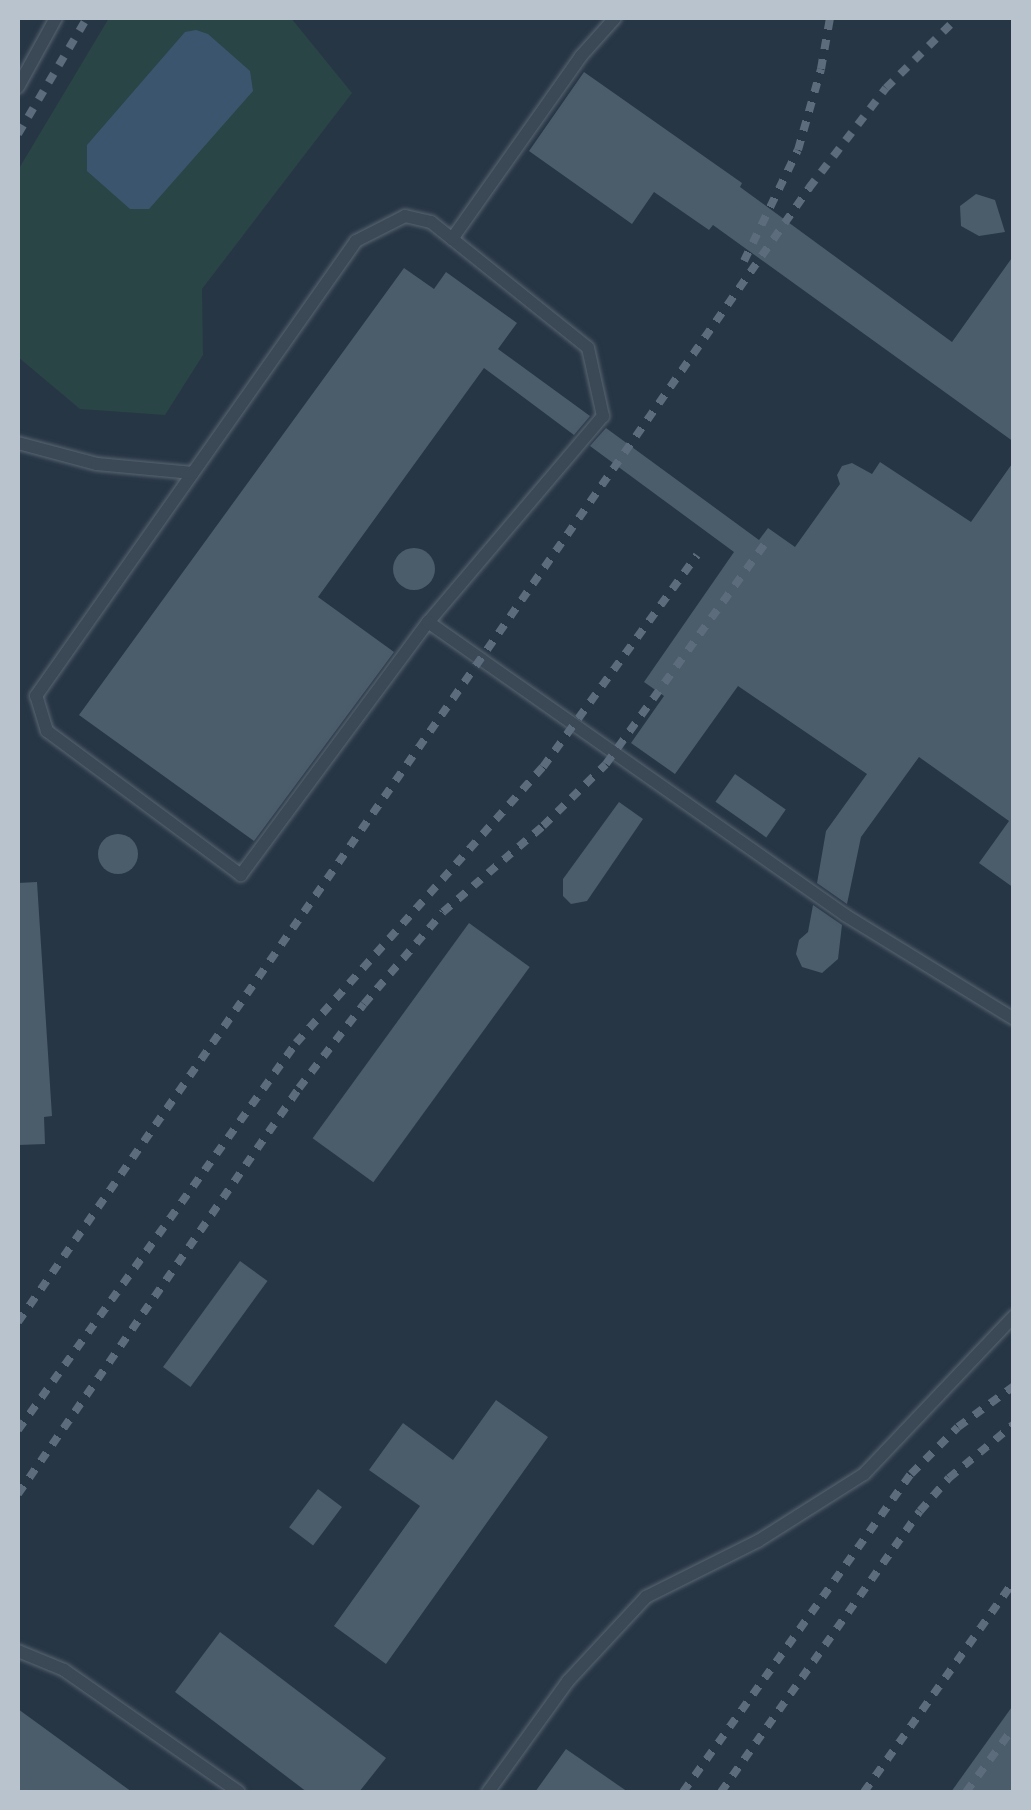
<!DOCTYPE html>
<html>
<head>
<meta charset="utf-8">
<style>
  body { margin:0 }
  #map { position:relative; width:1031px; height:1810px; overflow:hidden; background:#273645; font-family:"Sofia Sans Condensed",sans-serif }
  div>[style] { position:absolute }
  .green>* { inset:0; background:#294546 }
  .water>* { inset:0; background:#3c556e }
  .building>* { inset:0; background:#4b5c6b; transform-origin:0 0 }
  .round { border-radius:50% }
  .roads { filter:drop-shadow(0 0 2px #5a6672) drop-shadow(0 0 2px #5a6672) }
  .lane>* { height:12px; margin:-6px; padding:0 6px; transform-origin:6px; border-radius:6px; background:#3b4855 }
  .rail>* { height:8px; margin-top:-4px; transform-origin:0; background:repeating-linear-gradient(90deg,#5d6c7c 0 10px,transparent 0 20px) }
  span { translate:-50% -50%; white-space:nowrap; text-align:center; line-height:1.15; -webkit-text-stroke:9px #202d3a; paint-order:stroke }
  .frame { position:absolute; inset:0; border:20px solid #b9c3ce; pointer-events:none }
</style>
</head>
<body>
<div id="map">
  <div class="green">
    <div style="clip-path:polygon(109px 18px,291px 18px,352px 93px,202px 289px,203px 355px,165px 415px,80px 409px,18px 357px,18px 170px)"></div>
  </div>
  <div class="water">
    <div style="clip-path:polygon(196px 30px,208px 34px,250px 71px,253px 91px,149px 209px,130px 209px,87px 171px,87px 145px,185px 32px)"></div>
  </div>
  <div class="building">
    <div style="clip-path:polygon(584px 72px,742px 183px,740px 187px,952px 342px,1014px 255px,1014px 442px,713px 225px,709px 230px,654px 192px,632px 224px,529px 151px)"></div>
    <div style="clip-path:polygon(976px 194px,995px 200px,1005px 232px,979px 236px,961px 226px,960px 206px)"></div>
    <div style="clip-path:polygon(404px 268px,434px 289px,446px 272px,517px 323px,498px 349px,590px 416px,574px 435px,484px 368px,318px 597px,394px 652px,254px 841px,79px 715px)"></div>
    <div style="clip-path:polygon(606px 428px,759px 540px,768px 528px,795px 547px,840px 484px,837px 475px,842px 466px,852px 463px,872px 474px,880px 462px,971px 522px,1014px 461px,1014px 888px,979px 863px,1009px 821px,919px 757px,861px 837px,847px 904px,817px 883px,826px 831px,867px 774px,738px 686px,675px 774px,631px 743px,664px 696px,644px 682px,734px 552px,590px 446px)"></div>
    <div class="round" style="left:393px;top:548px;width:42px;height:42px"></div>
    <div style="left:735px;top:774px;width:62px;height:34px;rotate:35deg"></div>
    <div style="clip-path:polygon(619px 802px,643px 819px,587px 901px,571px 904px,563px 896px,563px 879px)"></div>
    <div class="round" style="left:98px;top:834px;width:40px;height:40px"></div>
    <div style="clip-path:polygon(37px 882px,52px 1116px,44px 1117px,45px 1144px,18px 1145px,18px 883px)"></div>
    <div style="clip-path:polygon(813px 905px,842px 925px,838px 959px,822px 973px,802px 967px,796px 954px,799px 940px,808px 932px)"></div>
    <div style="left:469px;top:923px;width:75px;height:266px;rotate:36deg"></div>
    <div style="left:240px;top:1261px;width:34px;height:131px;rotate:36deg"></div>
    <div style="clip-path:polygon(496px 1400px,548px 1437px,386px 1664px,334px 1626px,420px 1506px,369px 1470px,403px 1423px,453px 1460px)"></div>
    <div style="left:318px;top:1489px;width:30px;height:48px;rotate:37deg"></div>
    <div style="clip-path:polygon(220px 1632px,386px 1758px,359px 1792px,307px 1792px,175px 1692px)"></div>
    <div style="clip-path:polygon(1014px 1704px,1014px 1792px,951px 1792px)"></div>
    <div style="clip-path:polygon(18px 1709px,132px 1792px,18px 1792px)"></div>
    <div style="clip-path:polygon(566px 1749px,628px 1792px,535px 1792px)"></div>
  </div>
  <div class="roads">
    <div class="lane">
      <div style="left:18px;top:87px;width:79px;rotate:-61.2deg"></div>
      <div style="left:405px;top:216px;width:27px;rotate:13deg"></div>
      <div style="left:431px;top:222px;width:201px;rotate:38.7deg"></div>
      <div style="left:588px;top:348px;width:70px;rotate:77.6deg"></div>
      <div style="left:603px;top:416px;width:270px;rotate:130.3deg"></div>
      <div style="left:428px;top:622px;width:315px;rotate:126.5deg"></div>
      <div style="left:241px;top:875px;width:242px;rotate:-143.4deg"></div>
      <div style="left:47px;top:731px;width:37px;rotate:-107deg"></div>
      <div style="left:36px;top:696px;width:556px;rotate:-54.88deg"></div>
      <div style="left:356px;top:241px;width:55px;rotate:-27deg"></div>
      <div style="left:452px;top:239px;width:224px;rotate:-54.8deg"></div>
      <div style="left:581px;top:56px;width:51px;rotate:-48.2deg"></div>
      <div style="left:18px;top:443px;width:82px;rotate:14.9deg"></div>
      <div style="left:97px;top:464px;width:96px;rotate:5.4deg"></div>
      <div style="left:428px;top:622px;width:510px;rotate:35.09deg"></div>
      <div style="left:845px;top:915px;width:198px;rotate:31.6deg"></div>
      <div style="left:18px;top:1651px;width:50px;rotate:22.4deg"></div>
      <div style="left:64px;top:1670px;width:213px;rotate:34.9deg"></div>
      <div style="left:488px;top:1792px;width:137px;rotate:-54.2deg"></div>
      <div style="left:568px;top:1681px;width:115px;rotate:-47.1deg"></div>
      <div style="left:646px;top:1597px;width:125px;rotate:-26.6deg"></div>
      <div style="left:758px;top:1541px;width:125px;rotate:-32.3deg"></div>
      <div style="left:864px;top:1474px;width:218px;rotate:-46.5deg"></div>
    </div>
  </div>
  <div class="rail">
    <div style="left:18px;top:134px;width:135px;rotate:-59.3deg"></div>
    <div style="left:744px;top:261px;width:123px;rotate:-64.1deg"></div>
    <div style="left:798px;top:150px;width:84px;rotate:-74.1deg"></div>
    <div style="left:821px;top:69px;width:52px;rotate:-80deg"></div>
    <div style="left:18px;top:1322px;width:1383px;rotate:-55.1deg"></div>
    <div style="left:809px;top:188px;width:126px;rotate:-52.4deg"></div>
    <div style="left:886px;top:88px;width:100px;rotate:-44.6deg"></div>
    <div style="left:18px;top:1430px;width:477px;rotate:-54.3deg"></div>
    <div style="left:296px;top:1043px;width:370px;rotate:-48.2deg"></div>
    <div style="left:543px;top:767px;width:262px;rotate:-54deg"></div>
    <div style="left:18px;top:1494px;width:494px;rotate:-55.3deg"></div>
    <div style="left:299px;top:1088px;width:106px;rotate:-52.3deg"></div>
    <div style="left:364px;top:1004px;width:121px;rotate:-49.3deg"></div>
    <div style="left:443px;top:912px;width:132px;rotate:-40.7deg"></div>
    <div style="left:543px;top:826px;width:88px;rotate:-44.5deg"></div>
    <div style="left:606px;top:764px;width:277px;rotate:-54.2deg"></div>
    <div style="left:683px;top:1792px;width:391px;rotate:-54.4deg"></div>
    <div style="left:911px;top:1474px;width:66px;rotate:-45deg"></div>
    <div style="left:958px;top:1427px;width:69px;rotate:-36.2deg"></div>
    <div style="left:721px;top:1792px;width:344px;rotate:-54.7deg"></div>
    <div style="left:920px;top:1511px;width:44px;rotate:-48.7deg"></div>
    <div style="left:949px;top:1478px;width:85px;rotate:-39.7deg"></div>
    <div style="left:864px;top:1792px;width:259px;rotate:-54.6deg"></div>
    <div style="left:966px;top:1792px;width:81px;rotate:-53.6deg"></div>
  </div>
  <div class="frame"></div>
</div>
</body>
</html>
